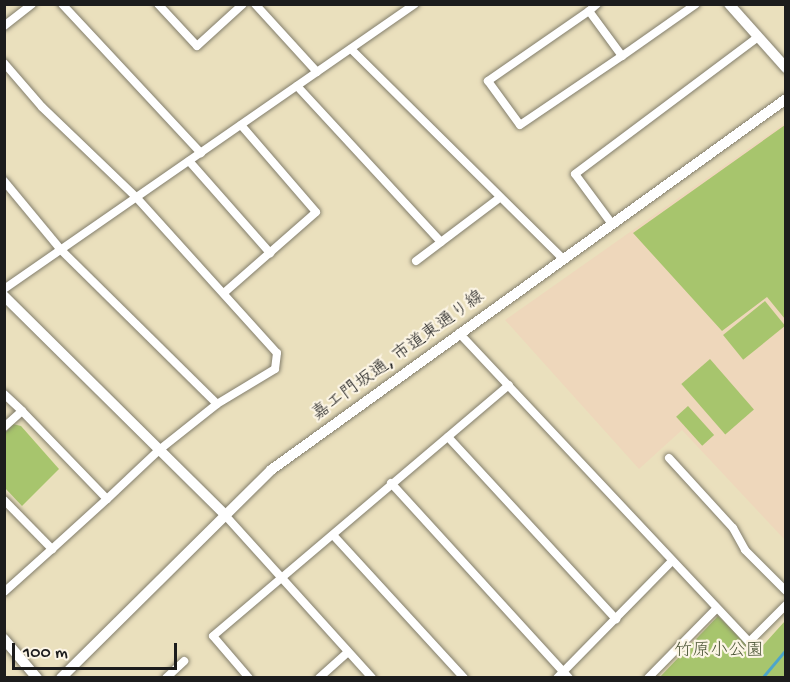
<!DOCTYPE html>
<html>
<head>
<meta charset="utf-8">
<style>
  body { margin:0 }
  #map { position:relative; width:790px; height:682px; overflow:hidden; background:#eae0bd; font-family:"Gochi Hand","Klee One",sans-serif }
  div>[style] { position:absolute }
  .built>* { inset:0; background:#eed7bb }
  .green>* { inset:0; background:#a7c56d; transform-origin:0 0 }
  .stream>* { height:3px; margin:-1.5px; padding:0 1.5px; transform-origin:1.5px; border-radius:1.5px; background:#4ea5ca }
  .roads { filter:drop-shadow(0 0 2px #837e6c) drop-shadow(0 0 2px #837e6c) }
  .minor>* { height:8px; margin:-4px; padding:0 4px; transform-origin:4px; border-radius:4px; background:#fff }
  .tertiary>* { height:10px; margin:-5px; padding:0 5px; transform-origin:5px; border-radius:5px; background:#fff }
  span { translate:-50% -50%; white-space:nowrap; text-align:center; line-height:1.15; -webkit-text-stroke:4.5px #fcf5e5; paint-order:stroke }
  .street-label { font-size:18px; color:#1c1c1c }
  .park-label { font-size:18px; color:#4d5738 }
  .frame { position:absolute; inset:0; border:6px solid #1c1c1c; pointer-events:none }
  .scale { position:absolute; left:12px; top:643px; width:165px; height:27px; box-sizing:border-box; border:3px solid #1c1c1c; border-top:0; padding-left:8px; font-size:18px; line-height:21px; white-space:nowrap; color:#1c1c1c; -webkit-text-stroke:4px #fcf5e5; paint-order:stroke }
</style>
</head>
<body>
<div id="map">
  <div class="built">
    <div style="clip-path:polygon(785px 123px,785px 540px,682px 430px,639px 469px,505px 320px)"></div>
  </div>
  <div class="green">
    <div style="clip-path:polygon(785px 125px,785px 319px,767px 297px,722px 331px,633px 233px)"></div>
    <div style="left:765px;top:301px;width:32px;height:54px;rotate:51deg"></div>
    <div style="left:710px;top:359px;width:67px;height:38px;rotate:49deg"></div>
    <div style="left:688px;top:406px;width:39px;height:16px;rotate:48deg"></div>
    <div style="clip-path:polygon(13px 424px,21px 426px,59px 469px,22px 506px,5px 488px,5px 433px)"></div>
    <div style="clip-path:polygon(718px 616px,756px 653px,785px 621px,785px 677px,659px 678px)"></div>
  </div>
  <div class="stream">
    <div style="left:762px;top:678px;width:38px;rotate:-50deg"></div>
  </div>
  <div class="roads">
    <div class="minor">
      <div style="left:62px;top:4px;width:204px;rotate:47deg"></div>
      <div style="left:158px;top:4px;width:57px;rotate:47.1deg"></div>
      <div style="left:197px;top:46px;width:62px;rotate:-42.4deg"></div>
      <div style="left:255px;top:4px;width:92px;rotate:47.6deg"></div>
      <div style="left:597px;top:4px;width:11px;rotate:139deg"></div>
      <div style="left:589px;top:11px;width:56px;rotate:53.7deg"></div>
      <div style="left:622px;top:56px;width:90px;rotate:-35.1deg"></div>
      <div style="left:589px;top:11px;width:123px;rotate:145.3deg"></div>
      <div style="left:488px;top:81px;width:54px;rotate:54deg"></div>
      <div style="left:520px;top:125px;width:123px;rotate:-34.1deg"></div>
      <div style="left:4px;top:26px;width:36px;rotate:-38deg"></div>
      <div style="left:351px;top:49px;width:298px;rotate:44.7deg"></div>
      <div style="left:4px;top:63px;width:58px;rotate:49.2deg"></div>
      <div style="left:42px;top:107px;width:130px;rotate:43.8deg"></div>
      <div style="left:136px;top:197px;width:210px;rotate:47.9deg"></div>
      <div style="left:277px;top:353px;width:16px;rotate:97deg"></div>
      <div style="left:275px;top:369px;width:68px;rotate:148.9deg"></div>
      <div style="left:217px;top:404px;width:75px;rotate:141.5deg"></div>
      <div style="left:158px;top:451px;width:70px;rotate:136.7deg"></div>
      <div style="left:107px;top:499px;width:122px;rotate:-134deg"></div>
      <div style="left:297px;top:86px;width:212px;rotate:47.3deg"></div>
      <div style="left:441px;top:242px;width:71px;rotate:-37deg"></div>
      <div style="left:189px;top:161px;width:123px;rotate:48.6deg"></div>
      <div style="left:4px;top:181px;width:89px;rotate:50.4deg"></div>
      <div style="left:61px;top:250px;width:219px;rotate:44.6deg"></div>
      <div style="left:612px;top:224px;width:62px;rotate:-126.5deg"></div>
      <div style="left:575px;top:174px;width:229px;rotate:-36.8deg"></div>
      <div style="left:416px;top:261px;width:31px;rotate:-37deg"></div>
      <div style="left:4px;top:289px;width:500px;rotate:-34.74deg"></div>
      <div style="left:225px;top:292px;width:121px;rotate:-41.3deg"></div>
      <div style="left:316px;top:212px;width:115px;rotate:-130.8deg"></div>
      <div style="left:459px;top:333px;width:424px;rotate:46.8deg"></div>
      <div style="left:749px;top:642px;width:52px;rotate:-45deg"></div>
      <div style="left:4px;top:394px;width:25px;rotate:43deg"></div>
      <div style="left:22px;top:411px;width:24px;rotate:138deg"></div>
      <div style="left:448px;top:437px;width:248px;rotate:47.3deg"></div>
      <div style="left:669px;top:458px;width:95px;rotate:47.6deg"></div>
      <div style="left:733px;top:528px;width:25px;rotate:61deg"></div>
      <div style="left:745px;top:550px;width:58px;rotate:45deg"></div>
      <div style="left:391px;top:483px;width:264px;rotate:47.6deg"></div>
      <div style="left:4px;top:500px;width:69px;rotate:45.6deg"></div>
      <div style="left:52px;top:549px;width:64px;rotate:138.1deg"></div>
      <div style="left:224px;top:514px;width:221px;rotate:47.9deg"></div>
      <div style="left:333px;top:535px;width:194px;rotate:47.5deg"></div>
      <div style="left:52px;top:549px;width:74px;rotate:-42.3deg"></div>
      <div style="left:166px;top:678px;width:25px;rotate:-43deg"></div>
      <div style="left:249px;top:678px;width:55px;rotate:-130.6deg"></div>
      <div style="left:213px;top:636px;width:388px;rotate:-40.3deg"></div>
      <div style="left:319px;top:678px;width:39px;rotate:-42deg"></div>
      <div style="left:557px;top:678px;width:163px;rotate:-45.5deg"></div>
      <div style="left:648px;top:678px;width:97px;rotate:-45.4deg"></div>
    </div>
    <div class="tertiary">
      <div style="left:729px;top:4px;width:86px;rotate:48.3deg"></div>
      <div style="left:4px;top:296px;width:310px;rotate:44.7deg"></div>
      <div style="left:4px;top:639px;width:51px;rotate:49.8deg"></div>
      <div style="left:61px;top:678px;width:296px;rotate:-44.7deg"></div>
      <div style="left:271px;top:470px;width:635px;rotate:-35.77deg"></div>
    </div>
  </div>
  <div class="street-label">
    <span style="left:399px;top:357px;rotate:-36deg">嘉エ門坂通, 市道東通り線</span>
  </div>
  <div class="park-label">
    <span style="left:719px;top:652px">竹原小公園</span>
  </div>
  <div class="frame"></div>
  <div class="scale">100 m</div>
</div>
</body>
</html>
